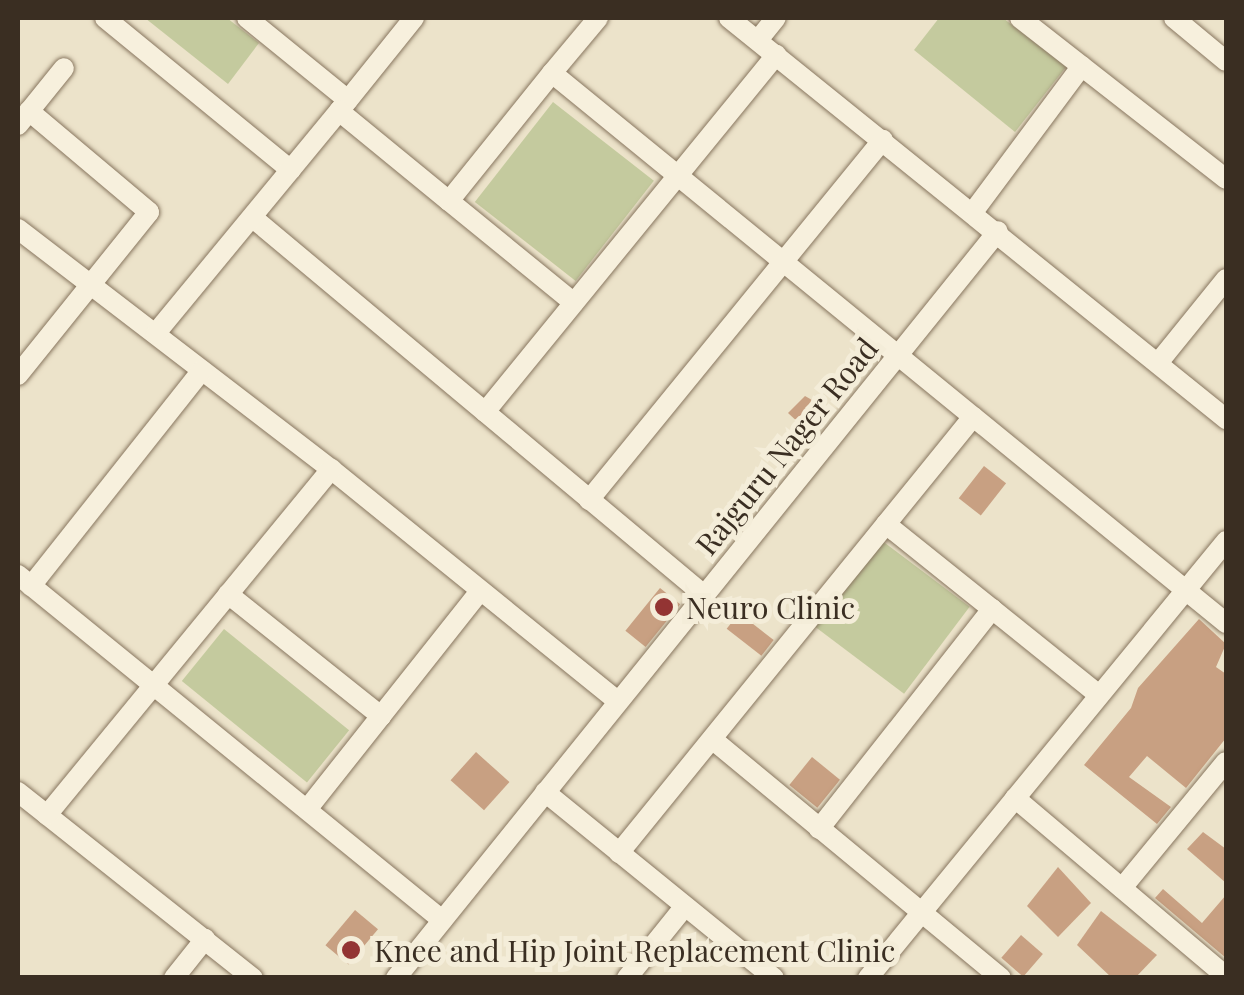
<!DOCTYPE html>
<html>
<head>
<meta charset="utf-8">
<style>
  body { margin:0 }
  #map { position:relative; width:1244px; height:995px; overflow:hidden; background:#ece3ca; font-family:"Playfair Display",serif }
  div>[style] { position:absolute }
  .green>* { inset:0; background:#c4ca9e; transform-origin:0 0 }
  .building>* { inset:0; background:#c8a082; transform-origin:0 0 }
  .roads { filter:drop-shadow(0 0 2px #88765f) drop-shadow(0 0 2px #88765f) }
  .minor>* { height:20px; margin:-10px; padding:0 10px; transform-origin:10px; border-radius:10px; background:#f7f0dd }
  .dots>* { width:28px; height:28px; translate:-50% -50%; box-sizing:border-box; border:5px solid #f4edd9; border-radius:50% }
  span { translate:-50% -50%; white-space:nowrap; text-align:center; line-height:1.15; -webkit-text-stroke:10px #f4edd9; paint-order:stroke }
  .street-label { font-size:30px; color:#3a2e22 }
  .poi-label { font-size:30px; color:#3a2e22 }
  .left { translate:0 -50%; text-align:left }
  .frame { position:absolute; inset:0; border:20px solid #3a2e22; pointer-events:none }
</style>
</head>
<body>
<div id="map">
  <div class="green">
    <div style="clip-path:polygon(145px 18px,227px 18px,259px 43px,228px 84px)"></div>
    <div style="clip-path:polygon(939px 18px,1003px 18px,1066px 67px,1015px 132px,914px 50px)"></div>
    <div style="left:553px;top:102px;width:128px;height:127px;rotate:38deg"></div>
    <div style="left:881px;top:540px;width:111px;height:109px;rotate:37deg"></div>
    <div style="left:224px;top:629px;width:161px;height:67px;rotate:39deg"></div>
  </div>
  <div class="building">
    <div style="clip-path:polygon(805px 396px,833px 412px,812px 435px,788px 413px)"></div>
    <div style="left:984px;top:466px;width:28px;height:41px;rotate:38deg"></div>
    <div style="left:660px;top:588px;width:26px;height:55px;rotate:39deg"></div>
    <div style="left:739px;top:613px;width:44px;height:20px;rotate:38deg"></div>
    <div style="clip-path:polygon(1199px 619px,1226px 644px,1216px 667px,1226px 674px,1226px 738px,1186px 788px,1147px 756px,1129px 777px,1171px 807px,1157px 824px,1084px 765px,1131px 708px,1138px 688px)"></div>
    <div style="left:476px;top:752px;width:45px;height:38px;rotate:42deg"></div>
    <div style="left:812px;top:757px;width:36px;height:36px;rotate:39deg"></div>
    <div style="clip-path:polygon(1203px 832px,1226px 849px,1226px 883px,1187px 849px)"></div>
    <div style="clip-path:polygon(1058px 867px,1091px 903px,1058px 937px,1027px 906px)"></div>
    <div style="clip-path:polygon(1163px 889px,1202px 923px,1226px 895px,1226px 958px,1155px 898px)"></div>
    <div style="left:355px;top:910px;width:30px;height:46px;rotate:40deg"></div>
    <div style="clip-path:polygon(1101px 911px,1157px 955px,1135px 978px,1112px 978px,1077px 945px)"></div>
    <div style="left:1021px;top:935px;width:29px;height:30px;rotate:41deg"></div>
  </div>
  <div class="roads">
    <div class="minor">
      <div style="left:105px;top:18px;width:240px;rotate:39.3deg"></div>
      <div style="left:247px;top:18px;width:130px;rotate:39.1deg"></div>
      <div style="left:729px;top:18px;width:639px;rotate:38.9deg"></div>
      <div style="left:1020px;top:18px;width:261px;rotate:38deg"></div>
      <div style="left:1174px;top:18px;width:67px;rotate:39.6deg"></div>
      <div style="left:758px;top:40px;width:28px;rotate:-51deg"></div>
      <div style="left:552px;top:73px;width:72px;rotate:-50.1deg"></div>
      <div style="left:340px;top:110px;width:118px;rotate:-51.2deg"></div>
      <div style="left:18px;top:125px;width:73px;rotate:-51.1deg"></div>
      <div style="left:449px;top:201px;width:161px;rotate:39.2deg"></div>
      <div style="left:973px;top:212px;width:182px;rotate:-53.3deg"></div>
      <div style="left:253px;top:218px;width:588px;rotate:39.89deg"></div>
      <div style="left:18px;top:229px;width:394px;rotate:37.5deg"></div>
      <div style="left:331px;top:469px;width:369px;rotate:39deg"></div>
      <div style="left:156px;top:333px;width:288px;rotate:-50.5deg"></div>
      <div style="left:339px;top:111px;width:142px;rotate:39.3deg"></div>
      <div style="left:449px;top:201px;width:164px;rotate:-51.2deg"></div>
      <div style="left:552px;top:73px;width:870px;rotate:39.22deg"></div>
      <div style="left:1158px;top:363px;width:108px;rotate:-51deg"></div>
      <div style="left:18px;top:375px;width:209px;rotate:-51.2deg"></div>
      <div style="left:149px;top:212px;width:157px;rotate:-139.9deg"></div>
      <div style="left:485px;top:412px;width:461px;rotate:-50.8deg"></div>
      <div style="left:589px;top:500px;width:465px;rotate:-50.8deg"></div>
      <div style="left:18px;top:575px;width:547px;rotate:39.13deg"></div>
      <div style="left:31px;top:586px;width:275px;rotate:-51.6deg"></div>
      <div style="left:228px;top:594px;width:196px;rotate:38.6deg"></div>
      <div style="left:381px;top:716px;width:117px;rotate:128.4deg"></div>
      <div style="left:992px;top:609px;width:137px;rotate:38.8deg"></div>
      <div style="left:381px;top:716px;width:159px;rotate:-51.6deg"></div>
      <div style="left:712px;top:739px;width:375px;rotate:39.6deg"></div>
      <div style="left:18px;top:792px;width:300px;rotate:38.4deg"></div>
      <div style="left:545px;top:792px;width:295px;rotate:39.1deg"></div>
      <div style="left:1015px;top:798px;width:276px;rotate:40.2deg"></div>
      <div style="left:47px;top:815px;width:448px;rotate:-50.6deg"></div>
      <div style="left:819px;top:829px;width:280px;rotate:-51.8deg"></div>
      <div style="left:992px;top:609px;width:136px;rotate:-141.3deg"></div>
      <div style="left:619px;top:853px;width:562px;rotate:-50.93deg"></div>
      <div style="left:1122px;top:888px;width:163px;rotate:-50.5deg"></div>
      <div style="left:174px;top:978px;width:50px;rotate:-51.5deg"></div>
      <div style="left:396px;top:978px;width:959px;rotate:-51.13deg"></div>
      <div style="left:627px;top:978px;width:92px;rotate:-51.1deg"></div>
      <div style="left:868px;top:978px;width:565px;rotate:-50.67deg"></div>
    </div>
  </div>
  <div class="dots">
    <div style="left:664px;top:607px;background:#933433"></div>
    <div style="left:351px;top:950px;background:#933433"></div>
  </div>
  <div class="street-label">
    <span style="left:786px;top:446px;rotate:-51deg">Rajguru Nager Road</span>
  </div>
  <div class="poi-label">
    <span class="left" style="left:686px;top:607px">Neuro Clinic</span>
    <span class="left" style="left:374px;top:950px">Knee and Hip Joint Replacement Clinic</span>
  </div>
  <div class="frame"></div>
</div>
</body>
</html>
